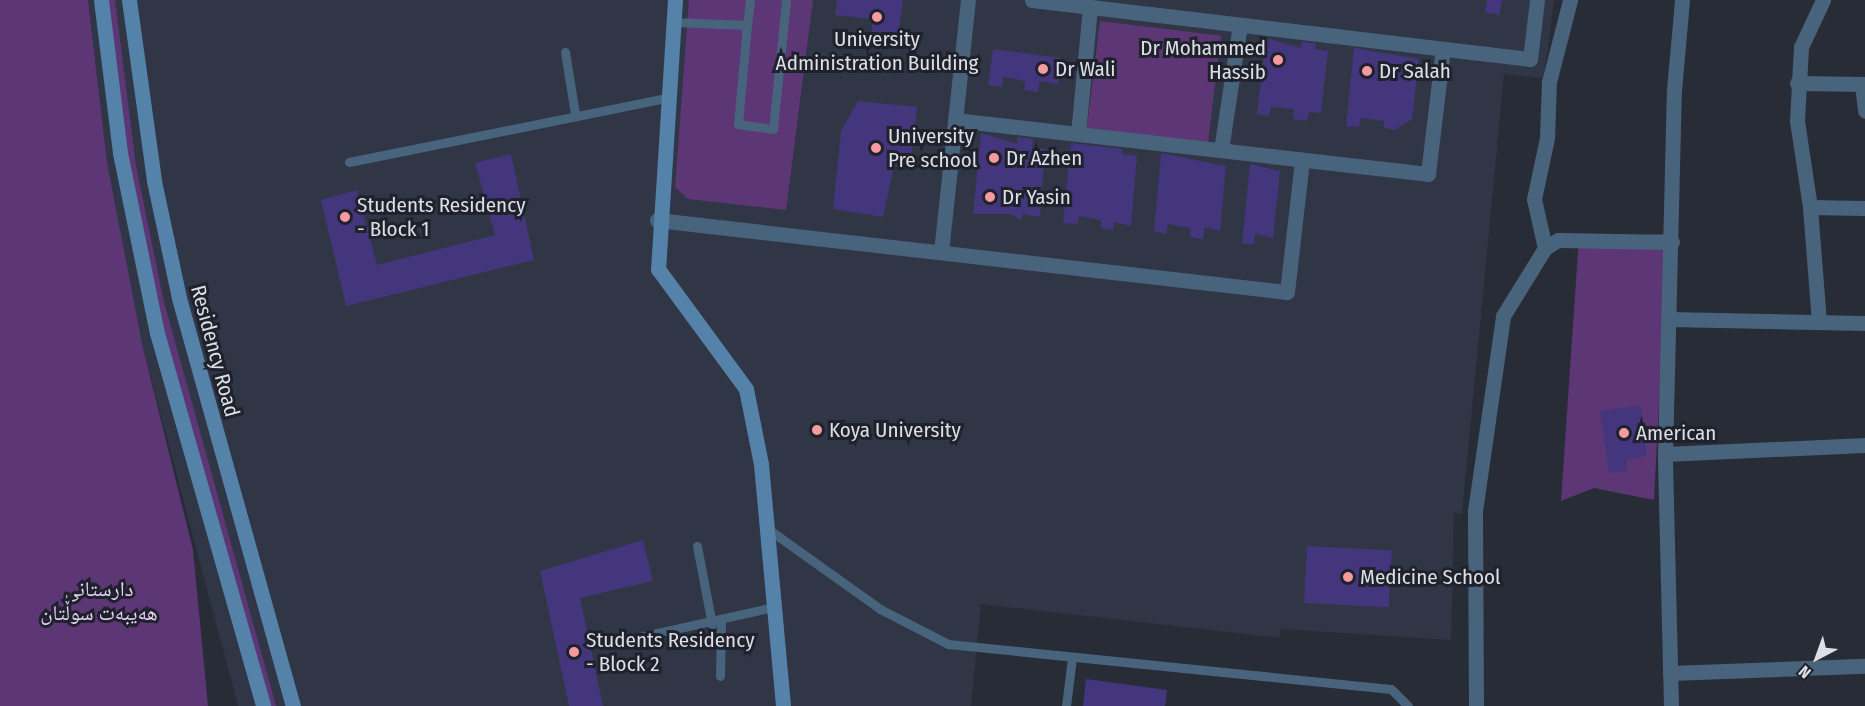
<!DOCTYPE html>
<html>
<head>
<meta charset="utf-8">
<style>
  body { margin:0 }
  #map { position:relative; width:1865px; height:706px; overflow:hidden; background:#282c36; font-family:"Fira Sans Condensed","Noto Naskh Arabic",sans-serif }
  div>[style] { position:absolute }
  .built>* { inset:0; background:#303645 }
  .green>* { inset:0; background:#5d3675; transform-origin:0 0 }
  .building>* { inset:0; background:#44367c; transform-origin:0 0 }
  .lane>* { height:9px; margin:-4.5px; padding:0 4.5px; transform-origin:4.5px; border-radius:4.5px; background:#48637c }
  .street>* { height:15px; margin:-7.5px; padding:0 7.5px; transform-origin:7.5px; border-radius:7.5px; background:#48637c }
  .secondary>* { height:15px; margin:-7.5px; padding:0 7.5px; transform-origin:7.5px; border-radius:7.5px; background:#5582a9 }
  .dots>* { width:16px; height:16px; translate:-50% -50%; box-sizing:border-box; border:3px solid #1f222c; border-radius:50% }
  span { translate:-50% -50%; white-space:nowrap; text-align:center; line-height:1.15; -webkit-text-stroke:6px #1f222c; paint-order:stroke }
  .poi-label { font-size:21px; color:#dcdfe5 }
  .right { translate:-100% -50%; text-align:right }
  .left { translate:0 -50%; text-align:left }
  .street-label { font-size:21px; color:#dcdfe5 }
  .park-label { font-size:21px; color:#e8d2f8 }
  .north { position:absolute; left:1787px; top:628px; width:60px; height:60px; -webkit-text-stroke:4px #1f222c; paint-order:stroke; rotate:221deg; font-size:16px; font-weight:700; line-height:24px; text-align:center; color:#dcdfe5 }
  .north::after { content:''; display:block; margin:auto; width:21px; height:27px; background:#dcdfe5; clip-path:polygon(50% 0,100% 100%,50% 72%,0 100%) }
</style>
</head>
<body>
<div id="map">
  <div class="built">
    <div style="clip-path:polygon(88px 0,1554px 0,1544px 78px,1504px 74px,1462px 514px,1454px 513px,1451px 640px,1281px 629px,1280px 638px,981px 604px,971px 706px,238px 706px,143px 348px,107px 162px)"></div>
  </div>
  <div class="green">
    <div style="clip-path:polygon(0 0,88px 0,107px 162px,143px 348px,193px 550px,208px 706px,0 706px)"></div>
    <div style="clip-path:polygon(105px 0,115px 0,136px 166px,163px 298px,276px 706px,265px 706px,175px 399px,126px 171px)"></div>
    <div style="clip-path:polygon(689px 0,813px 0,786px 210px,688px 199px,675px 187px)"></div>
    <div style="left:1100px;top:21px;width:122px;height:108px;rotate:7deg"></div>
    <div style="clip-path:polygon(1668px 234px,1654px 500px,1594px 488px,1561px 501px,1579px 237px)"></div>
  </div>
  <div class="building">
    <div style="clip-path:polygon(837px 0,903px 0,898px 37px,872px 36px,872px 19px,835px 15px)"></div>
    <div style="clip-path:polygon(1487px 0,1502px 0,1499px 15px,1485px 12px)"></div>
    <div style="clip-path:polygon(1266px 38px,1301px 48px,1301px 42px,1316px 43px,1315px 49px,1328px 51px,1321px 113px,1309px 112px,1307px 121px,1293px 119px,1294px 109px,1271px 107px,1269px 116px,1257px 114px)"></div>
    <div style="clip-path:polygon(1354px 48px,1419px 59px,1412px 119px,1395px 130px,1384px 128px,1384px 121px,1361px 118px,1359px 127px,1346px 126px)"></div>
    <div style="clip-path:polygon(993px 49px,1061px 58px,1058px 84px,1040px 81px,1038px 92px,1024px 90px,1025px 81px,1003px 77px,1002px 87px,988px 85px)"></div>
    <div style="clip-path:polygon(858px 101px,917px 107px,910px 168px,894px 166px,883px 217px,833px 209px,841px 131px)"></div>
    <div style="clip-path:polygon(981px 133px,1017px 144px,1017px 137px,1033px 139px,1032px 147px,1045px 149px,1040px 217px,1023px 214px,1021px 220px,1011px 214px,973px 214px)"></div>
    <div style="clip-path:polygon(1071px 143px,1122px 149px,1122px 154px,1137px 156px,1131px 226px,1114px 222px,1113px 230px,1101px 228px,1101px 220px,1079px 216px,1078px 224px,1063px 223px)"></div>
    <div style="clip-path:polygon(1161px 153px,1226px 166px,1220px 231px,1205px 227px,1203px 239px,1190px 237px,1190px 228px,1168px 224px,1166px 234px,1154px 231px)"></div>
    <div style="clip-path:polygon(511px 154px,534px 260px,346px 306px,321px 200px,357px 190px,377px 265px,495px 235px,475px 163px)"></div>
    <div style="clip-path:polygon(1250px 164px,1280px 171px,1273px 238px,1255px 234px,1254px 245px,1242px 243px)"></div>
    <div style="clip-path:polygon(1641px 405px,1647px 456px,1627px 459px,1627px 471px,1609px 473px,1600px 411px)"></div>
    <div style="clip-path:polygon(643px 540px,653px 581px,580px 598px,603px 706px,569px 706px,540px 571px)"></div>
    <div style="left:1307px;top:546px;width:85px;height:57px;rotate:3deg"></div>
    <div style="clip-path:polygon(1086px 679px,1167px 690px,1165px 706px,1083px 706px)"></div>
  </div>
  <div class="lane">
    <div style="left:673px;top:22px;width:74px;rotate:2.3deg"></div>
    <div style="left:747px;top:25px;width:99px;rotate:95.2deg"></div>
    <div style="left:738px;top:124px;width:35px;rotate:8deg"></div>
    <div style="left:773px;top:129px;width:130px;rotate:-84.2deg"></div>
    <div style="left:747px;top:25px;width:25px;rotate:-83deg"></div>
    <div style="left:565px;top:52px;width:63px;rotate:80.8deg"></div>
    <div style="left:349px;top:162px;width:324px;rotate:-11.4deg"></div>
    <div style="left:768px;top:529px;width:138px;rotate:35.5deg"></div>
    <div style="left:880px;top:609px;width:76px;rotate:27.2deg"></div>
    <div style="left:948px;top:644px;width:445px;rotate:5.8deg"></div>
    <div style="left:1391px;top:689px;width:24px;rotate:45deg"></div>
    <div style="left:697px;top:546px;width:80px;rotate:79.2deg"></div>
    <div style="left:608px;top:644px;width:169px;rotate:-12.6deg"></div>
    <div style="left:720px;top:676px;width:54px;rotate:-88.9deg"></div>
    <div style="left:1066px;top:706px;width:48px;rotate:-82.9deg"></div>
  </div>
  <div class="street">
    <div style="left:1032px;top:0;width:501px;rotate:6.76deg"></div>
    <div style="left:1530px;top:59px;width:59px;rotate:-83.2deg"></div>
    <div style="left:1797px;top:83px;width:68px;rotate:0.8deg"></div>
    <div style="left:1862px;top:85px;width:26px;rotate:83deg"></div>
    <div style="left:955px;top:120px;width:476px;rotate:6.5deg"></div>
    <div style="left:1428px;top:174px;width:126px;rotate:-83.2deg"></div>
    <div style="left:1078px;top:134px;width:128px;rotate:-84.6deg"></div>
    <div style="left:1221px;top:150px;width:126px;rotate:-81.4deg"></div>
    <div style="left:1810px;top:207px;width:55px;rotate:1deg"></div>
    <div style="left:657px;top:220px;width:634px;rotate:6.52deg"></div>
    <div style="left:1287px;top:292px;width:133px;rotate:-83.5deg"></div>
    <div style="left:1545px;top:248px;width:50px;rotate:-102.7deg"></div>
    <div style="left:1534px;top:199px;width:62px;rotate:-78deg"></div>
    <div style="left:1547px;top:138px;width:56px;rotate:-88deg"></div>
    <div style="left:1549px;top:82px;width:85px;rotate:-75.6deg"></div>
    <div style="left:941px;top:252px;width:253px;rotate:-83.9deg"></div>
    <div style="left:1669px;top:319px;width:196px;rotate:1.2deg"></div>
    <div style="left:1819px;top:322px;width:115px;rotate:-94.5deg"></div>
    <div style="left:1810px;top:207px;width:87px;rotate:-98.6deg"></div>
    <div style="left:1797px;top:121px;width:74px;rotate:-86.9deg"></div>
    <div style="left:1801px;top:47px;width:52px;rotate:-64.9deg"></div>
    <div style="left:1665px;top:454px;width:200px;rotate:-2.6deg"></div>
    <div style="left:1670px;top:673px;width:195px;rotate:-2.1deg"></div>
    <div style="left:1476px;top:706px;width:195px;rotate:-90.3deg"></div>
    <div style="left:1475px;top:511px;width:197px;rotate:-81.8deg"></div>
    <div style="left:1503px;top:316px;width:80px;rotate:-58.3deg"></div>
    <div style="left:1545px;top:248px;width:15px;rotate:-32deg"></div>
    <div style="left:1558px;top:240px;width:114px;rotate:1deg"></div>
    <div style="left:1671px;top:706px;width:252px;rotate:-91.4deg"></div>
    <div style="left:1665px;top:454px;width:364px;rotate:-88.6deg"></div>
    <div style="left:1674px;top:90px;width:90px;rotate:-84.9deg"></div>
  </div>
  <div class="secondary">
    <div style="left:101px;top:0;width:154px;rotate:82.9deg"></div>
    <div style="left:120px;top:153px;width:184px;rotate:78.4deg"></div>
    <div style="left:157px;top:333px;width:388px;rotate:74.1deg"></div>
    <div style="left:129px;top:0;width:183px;rotate:82.1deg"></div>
    <div style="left:154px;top:181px;width:120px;rotate:77.9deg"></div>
    <div style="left:179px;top:298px;width:424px;rotate:74.4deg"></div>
    <div style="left:675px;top:0;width:270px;rotate:93.6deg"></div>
    <div style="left:658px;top:269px;width:149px;rotate:53.7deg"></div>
    <div style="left:746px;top:389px;width:76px;rotate:78.7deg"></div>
    <div style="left:761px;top:464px;width:243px;rotate:84.8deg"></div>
  </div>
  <div class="dots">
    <div style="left:877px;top:17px;background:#f49aa0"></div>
    <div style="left:1278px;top:60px;background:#f49aa0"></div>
    <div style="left:1043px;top:69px;background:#f49aa0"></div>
    <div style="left:1367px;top:71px;background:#f49aa0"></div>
    <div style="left:876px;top:148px;background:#f49aa0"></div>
    <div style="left:994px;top:158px;background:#f49aa0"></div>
    <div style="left:990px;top:197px;background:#f49aa0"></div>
    <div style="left:345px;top:217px;background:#f49aa0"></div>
    <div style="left:817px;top:430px;background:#f49aa0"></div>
    <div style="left:1624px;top:433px;background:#f49aa0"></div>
    <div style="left:1348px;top:577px;background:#f49aa0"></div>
    <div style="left:574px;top:652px;background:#f49aa0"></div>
  </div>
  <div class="poi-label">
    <span style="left:877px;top:51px">University<br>Administration Building</span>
    <span class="right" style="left:1266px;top:60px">Dr Mohammed<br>Hassib</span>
    <span class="left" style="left:1055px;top:69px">Dr Wali</span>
    <span class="left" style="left:1379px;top:71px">Dr Salah</span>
    <span class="left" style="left:888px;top:148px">University<br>Pre school</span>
    <span class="left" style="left:1006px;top:158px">Dr Azhen</span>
    <span class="left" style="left:1002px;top:197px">Dr Yasin</span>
    <span class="left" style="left:357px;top:217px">Students Residency<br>- Block 1</span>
    <span class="left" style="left:829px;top:430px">Koya University</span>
    <span class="left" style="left:1636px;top:433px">American</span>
    <span class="left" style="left:1360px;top:577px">Medicine School</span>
    <span class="left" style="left:586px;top:652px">Students Residency<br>- Block 2</span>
  </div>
  <div class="street-label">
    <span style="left:215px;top:351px;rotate:75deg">Residency Road</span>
  </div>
  <div class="park-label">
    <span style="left:99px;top:601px">دارستانی<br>هەیبەت سوڵتان</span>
  </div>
  <div class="north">N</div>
</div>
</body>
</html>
